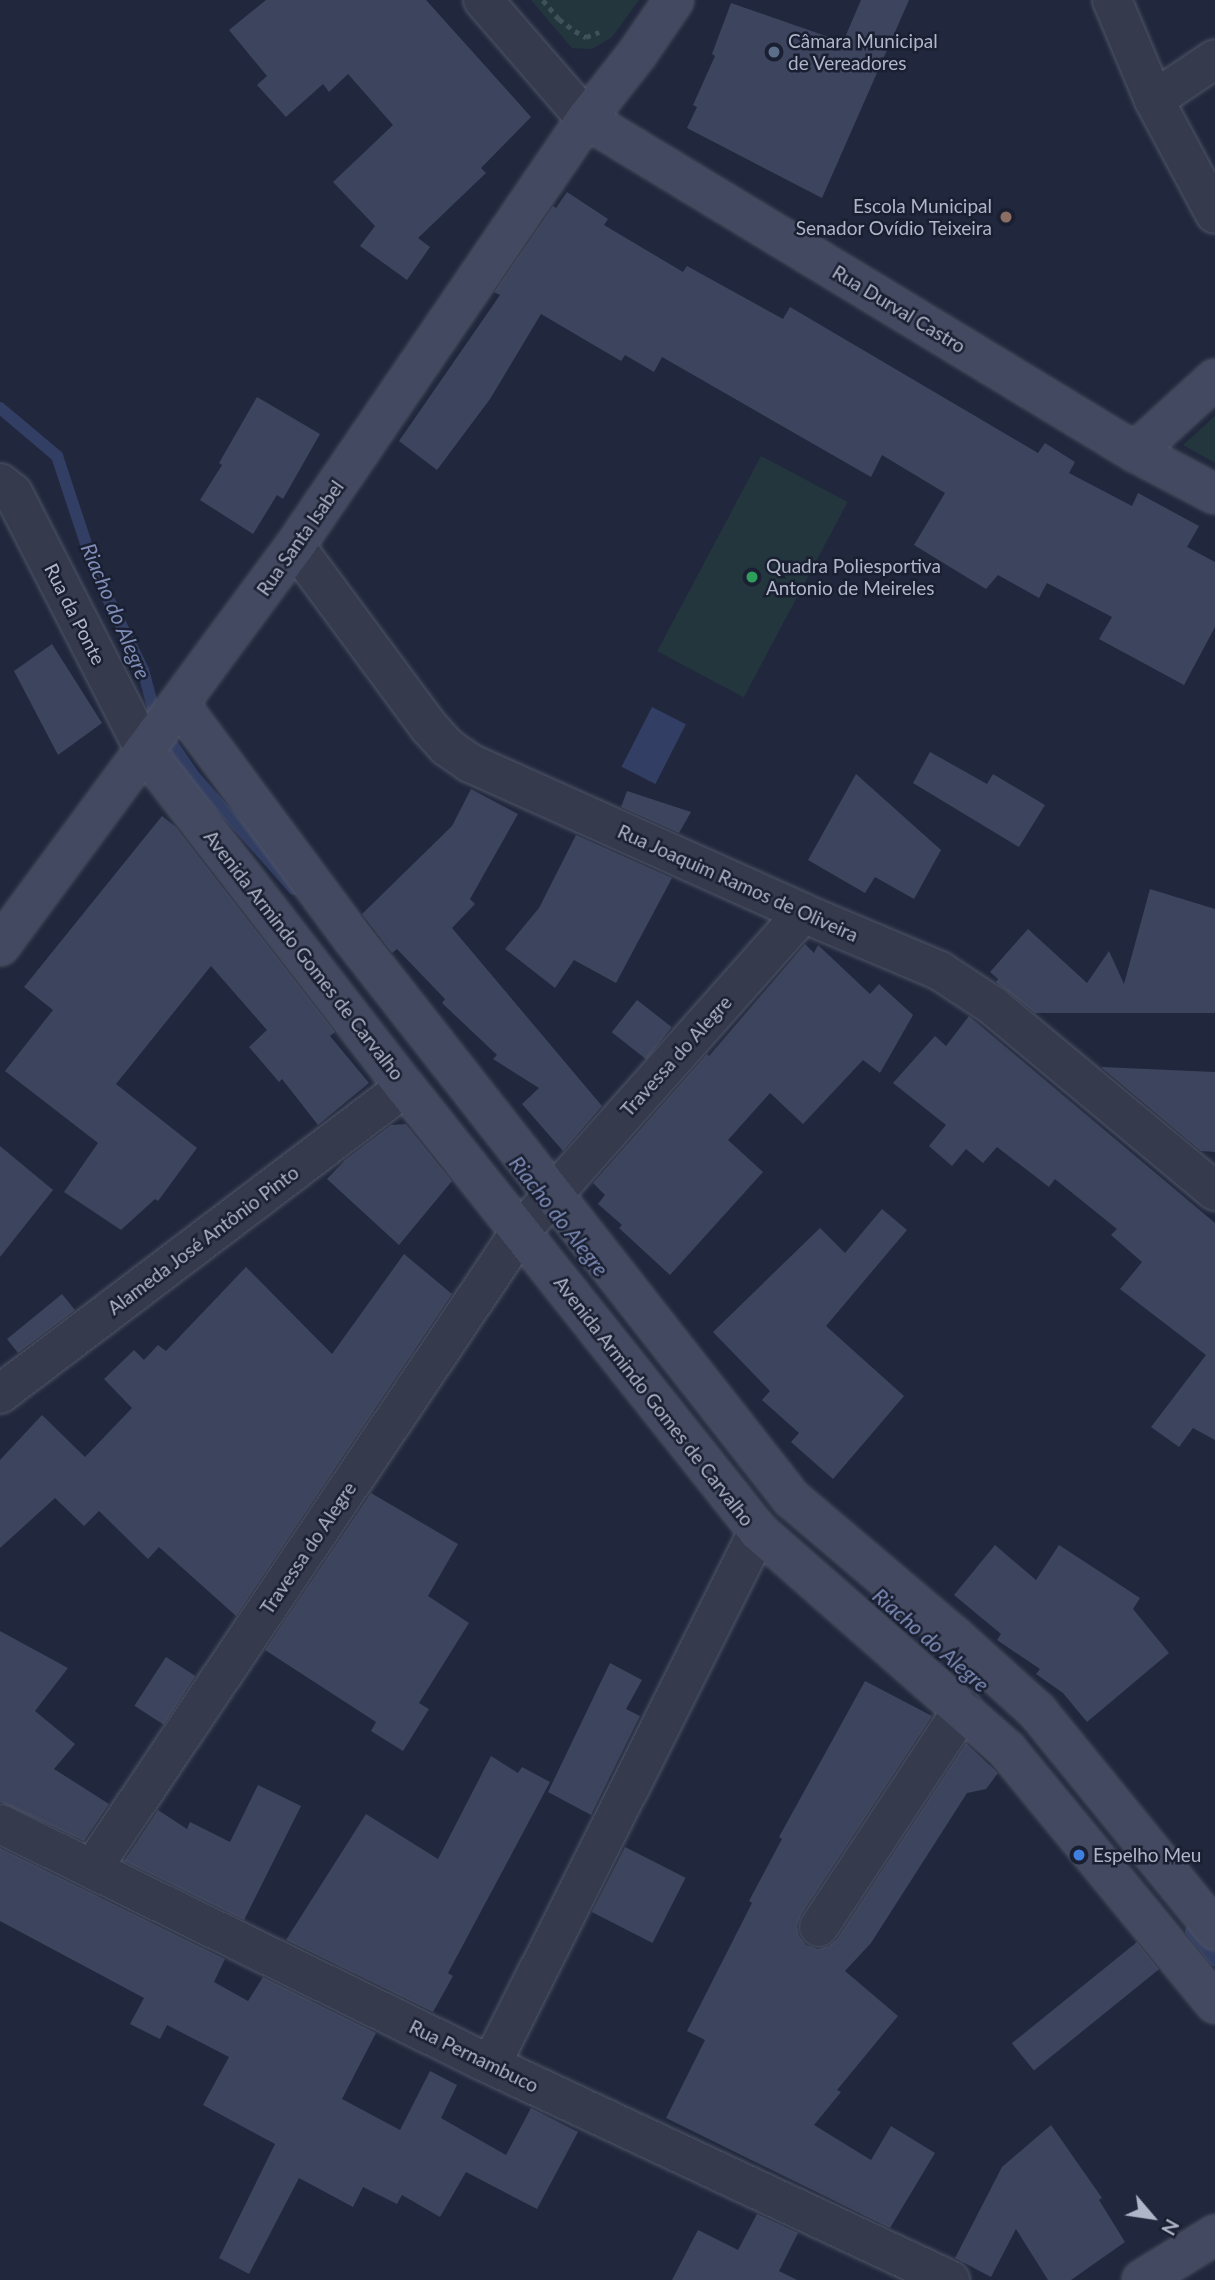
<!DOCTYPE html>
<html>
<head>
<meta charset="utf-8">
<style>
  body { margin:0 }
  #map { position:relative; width:1215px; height:2280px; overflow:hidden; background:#21283d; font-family:Lato,sans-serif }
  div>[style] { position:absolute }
  .green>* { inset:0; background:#23363e; transform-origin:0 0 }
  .water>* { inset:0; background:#323e63; transform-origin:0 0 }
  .stream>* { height:12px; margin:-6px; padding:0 6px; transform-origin:6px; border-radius:6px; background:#323e63 }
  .building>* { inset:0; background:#3d445d; transform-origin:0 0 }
  .path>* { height:4.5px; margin-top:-2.25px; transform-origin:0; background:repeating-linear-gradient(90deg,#3e5258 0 5px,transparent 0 10px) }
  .roads { filter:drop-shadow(0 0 2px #505668) drop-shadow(0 0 2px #505668) }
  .street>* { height:38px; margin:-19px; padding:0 19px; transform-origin:19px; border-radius:19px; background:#353b4d }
  .secondary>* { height:38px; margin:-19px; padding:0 19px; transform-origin:19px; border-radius:19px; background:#434960 }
  .dots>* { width:19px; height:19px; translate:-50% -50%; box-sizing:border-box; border:4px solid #1a2032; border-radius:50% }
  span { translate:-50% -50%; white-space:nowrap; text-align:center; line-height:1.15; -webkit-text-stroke:5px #1a2032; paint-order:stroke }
  .poi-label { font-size:19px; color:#b0b6c9 }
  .left { translate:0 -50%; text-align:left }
  .right { translate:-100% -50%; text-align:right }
  .street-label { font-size:19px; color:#b0b6c9 }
  .water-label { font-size:21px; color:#7e8cb7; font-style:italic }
  .north { position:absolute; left:1117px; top:2182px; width:70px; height:70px; -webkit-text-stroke:5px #1a2032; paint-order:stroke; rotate:119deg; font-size:19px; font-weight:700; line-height:28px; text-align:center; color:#b0b6c9 }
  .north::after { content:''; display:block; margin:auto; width:24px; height:32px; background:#b0b6c9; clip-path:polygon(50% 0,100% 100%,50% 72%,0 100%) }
</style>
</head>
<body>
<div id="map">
  <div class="green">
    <div style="clip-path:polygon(531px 0,639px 0,612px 37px,592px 49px,572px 48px)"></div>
    <div style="clip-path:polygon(1215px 416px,1215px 463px,1183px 445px)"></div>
    <div style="left:761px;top:456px;width:98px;height:221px;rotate:28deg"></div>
  </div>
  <div class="water">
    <div style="left:652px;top:707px;width:38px;height:67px;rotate:27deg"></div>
  </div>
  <div class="stream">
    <div style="left:0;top:408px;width:75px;rotate:40.1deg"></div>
    <div style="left:57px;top:456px;width:124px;rotate:71.7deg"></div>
    <div style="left:96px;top:574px;width:107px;rotate:63.9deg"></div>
    <div style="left:143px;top:670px;width:54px;rotate:74.9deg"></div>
    <div style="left:157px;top:722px;width:65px;rotate:55.6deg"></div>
    <div style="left:194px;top:776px;width:151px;rotate:48.5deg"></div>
    <div style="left:1191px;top:1931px;width:38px;rotate:51deg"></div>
  </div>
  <div class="building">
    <div style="clip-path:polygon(266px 0,426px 0,531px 117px,481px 168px,486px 173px,418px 238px,430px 247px,407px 280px,360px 246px,375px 226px,333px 182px,393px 125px,348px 74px,329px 92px,323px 84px,286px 117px,257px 85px,267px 76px,229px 30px)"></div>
    <div style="clip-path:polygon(861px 0,909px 0,822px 198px,687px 128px,697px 107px,693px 105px,715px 56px,712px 54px,731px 3px,843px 42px)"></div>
    <div style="clip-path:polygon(567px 192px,608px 219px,604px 225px,683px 272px,687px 266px,783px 319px,790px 307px,1038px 453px,1045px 443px,1075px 462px,1069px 473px,1132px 506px,1138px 493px,1199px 526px,1187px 547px,1215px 562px,1215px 627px,1184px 685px,1099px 639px,1112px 617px,1047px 583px,1039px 598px,998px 575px,986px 589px,914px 545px,945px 493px,882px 455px,871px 477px,662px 357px,654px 372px,625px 355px,621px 361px,541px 314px,490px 399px,437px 470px,399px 441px,500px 295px,494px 292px,553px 206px,556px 208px)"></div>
    <div style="clip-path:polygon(257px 397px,320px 434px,283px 499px,277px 495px,253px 534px,200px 500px,222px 465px,219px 463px)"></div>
    <div style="clip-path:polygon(52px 644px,102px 723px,58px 755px,14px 671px)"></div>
    <div style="clip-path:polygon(930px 752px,987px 784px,993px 774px,1045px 805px,1019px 847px,913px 783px)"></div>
    <div style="clip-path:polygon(856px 774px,941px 850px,914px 899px,875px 877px,865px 893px,808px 860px)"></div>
    <div style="clip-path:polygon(471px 789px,518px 814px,470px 899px,475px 904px,452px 928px,602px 1106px,563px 1151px,522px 1104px,539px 1088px,493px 1059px,497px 1055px,442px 1003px,445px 999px,397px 949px,392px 953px,362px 914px,452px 826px)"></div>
    <div style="clip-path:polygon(627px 791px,691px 812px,679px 833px,621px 807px)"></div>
    <div style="clip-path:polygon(162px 816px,176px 827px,335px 1032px,330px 1036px,369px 1083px,318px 1125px,282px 1079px,279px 1082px,249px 1047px,267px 1030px,211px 966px,116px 1084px,197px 1148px,158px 1201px,155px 1199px,121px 1230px,64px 1192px,98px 1143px,5px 1071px,53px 1010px,24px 987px)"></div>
    <div style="clip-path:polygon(576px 835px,672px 878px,616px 983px,574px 960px,555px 988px,505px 949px,539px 908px)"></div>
    <div style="clip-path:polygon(1150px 889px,1215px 909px,1215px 1013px,1035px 1013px,996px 982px,998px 979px,990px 972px,1028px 929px,1087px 983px,1109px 951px,1124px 984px)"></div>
    <div style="clip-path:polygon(805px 944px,814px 953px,818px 945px,870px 994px,879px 984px,913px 1015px,880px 1073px,863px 1060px,803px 1124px,770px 1093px,728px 1140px,763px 1172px,670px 1275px,619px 1228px,622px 1225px,598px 1204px,605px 1195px,593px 1183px,707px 1054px,709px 1056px)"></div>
    <div style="left:637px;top:1000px;width:44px;height:41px;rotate:38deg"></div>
    <div style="clip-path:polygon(969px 1016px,1215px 1223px,1215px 1440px,1193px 1428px,1179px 1447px,1151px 1427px,1206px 1355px,1120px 1289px,1142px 1262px,1111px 1235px,1117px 1229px,1055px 1179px,1049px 1187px,997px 1147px,983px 1163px,966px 1149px,952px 1166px,929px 1146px,946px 1125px,893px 1083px,935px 1036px,946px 1046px)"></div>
    <div style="clip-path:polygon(1101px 1067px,1215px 1072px,1215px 1152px,1201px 1151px)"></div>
    <div style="clip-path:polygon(406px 1124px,452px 1181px,399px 1245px,327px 1179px,345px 1160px,391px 1125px)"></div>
    <div style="clip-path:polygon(0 1146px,53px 1190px,0 1257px)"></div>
    <div style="clip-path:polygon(882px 1209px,907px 1230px,826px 1326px,904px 1396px,833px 1479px,791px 1442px,799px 1433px,762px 1400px,770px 1391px,713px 1332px,820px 1228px,845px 1253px)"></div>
    <div style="clip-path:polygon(404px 1254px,452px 1294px,236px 1616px,159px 1547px,148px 1559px,99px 1511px,84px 1526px,55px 1498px,0 1548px,0 1460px,42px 1415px,85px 1457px,132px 1408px,104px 1379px,134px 1350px,144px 1360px,158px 1345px,166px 1351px,246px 1267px,332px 1354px)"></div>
    <div style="clip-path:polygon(62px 1294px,75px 1310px,18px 1353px,7px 1339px)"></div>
    <div style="clip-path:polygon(371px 1493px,458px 1544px,428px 1596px,469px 1623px,419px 1703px,429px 1709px,403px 1751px,371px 1731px,376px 1722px,265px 1650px)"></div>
    <div style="clip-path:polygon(995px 1545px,1036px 1580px,1059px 1545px,1140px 1598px,1133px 1609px,1169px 1653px,1087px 1722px,1063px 1693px,1036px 1674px,1040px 1669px,997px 1640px,1001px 1634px,954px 1595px)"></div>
    <div style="clip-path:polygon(0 1631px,68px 1668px,35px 1711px,75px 1744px,54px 1769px,109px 1804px,84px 1841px,0 1802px)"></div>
    <div style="left:166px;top:1657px;width:35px;height:58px;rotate:33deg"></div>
    <div style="clip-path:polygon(610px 1663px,642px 1680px,626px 1709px,640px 1716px,591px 1815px,548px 1792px)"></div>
    <div style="clip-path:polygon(865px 1681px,932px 1716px,801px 1915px,797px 1926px,799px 1936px,806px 1945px,818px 1949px,829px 1946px,837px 1939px,966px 1743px,998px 1773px,986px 1789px,967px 1793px,871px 1943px,845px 1971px,898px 2016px,837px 2090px,841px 2092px,814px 2125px,871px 2160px,891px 2126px,935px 2153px,890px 2228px,666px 2118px,705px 2040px,687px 2031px,752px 1903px,749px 1901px,782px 1839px,779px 1837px)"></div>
    <div style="clip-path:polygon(491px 1756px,518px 1773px,522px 1767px,550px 1782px,448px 1973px,453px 1976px,433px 2012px,286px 1940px,366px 1814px,438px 1859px)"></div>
    <div style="clip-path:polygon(258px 1785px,301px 1806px,244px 1920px,124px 1861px,158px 1810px,187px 1829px,190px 1822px,230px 1842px)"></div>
    <div style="left:625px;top:1847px;width:68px;height:73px;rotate:27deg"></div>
    <div style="clip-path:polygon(0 1848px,225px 1959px,214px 1982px,248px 2001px,263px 1977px,376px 2033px,342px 2099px,400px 2130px,430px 2071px,457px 2085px,441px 2118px,506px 2155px,531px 2108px,578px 2132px,537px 2209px,466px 2172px,440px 2217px,402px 2195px,397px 2204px,363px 2187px,353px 2207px,299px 2178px,249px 2274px,219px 2258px,275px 2144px,203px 2105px,229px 2057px,167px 2025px,160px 2039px,130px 2024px,144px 1998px,0 1921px)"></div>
    <div style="left:1137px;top:1942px;width:35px;height:161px;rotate:51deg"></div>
    <div style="clip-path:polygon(1051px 2125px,1102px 2198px,1099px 2200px,1125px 2242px,1071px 2280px,1048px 2280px,1016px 2229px,991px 2277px,955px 2258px,1002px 2167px)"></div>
    <div style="clip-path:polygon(757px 2214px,798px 2233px,779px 2271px,797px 2280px,672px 2280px,698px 2230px,738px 2250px)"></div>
  </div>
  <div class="path">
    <div style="left:543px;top:0;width:25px;rotate:50deg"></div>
    <div style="left:559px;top:19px;width:20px;rotate:37deg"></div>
    <div style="left:575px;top:31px;width:13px;rotate:29deg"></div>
    <div style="left:586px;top:37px;width:14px;rotate:-21deg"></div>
  </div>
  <div class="roads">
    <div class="street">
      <div style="left:483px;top:0;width:157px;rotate:49.1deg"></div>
      <div style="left:1112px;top:0;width:108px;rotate:67.2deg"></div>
      <div style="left:1154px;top:100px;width:129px;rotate:61.8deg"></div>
      <div style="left:1154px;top:100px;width:73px;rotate:-33.9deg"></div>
      <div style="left:0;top:483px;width:16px;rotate:38deg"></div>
      <div style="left:13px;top:493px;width:290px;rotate:62.9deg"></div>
      <div style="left:295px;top:546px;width:225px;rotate:53.5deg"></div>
      <div style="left:429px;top:727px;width:27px;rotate:48deg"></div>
      <div style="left:447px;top:747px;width:28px;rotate:35deg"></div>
      <div style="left:470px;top:763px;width:365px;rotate:24.2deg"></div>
      <div style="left:803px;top:913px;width:149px;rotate:22.9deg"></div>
      <div style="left:940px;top:971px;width:64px;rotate:33.4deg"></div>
      <div style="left:993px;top:1006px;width:289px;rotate:39.8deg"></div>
      <div style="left:0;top:1394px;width:508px;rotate:-37.16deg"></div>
      <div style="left:0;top:1824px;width:547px;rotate:26.14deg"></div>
      <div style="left:491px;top:2065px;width:507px;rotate:25.1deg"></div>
      <div style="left:92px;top:1869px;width:767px;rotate:-56.1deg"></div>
      <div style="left:520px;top:1232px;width:426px;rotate:-48.4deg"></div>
      <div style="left:819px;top:1927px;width:261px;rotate:-56.6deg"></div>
      <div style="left:491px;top:2065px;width:597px;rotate:-63.43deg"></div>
    </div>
    <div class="secondary">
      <div style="left:586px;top:119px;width:642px;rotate:31.24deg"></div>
      <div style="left:1135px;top:452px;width:90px;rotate:27.7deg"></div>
      <div style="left:1135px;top:452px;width:108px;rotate:-42.4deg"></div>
      <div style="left:180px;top:705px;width:292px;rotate:53.5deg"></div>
      <div style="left:354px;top:940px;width:709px;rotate:51.93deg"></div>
      <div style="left:791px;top:1498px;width:214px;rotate:40.3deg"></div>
      <div style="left:954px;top:1636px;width:112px;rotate:42.1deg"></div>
      <div style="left:1037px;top:1711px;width:282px;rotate:50.9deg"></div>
      <div style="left:145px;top:751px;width:425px;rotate:52.3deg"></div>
      <div style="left:405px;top:1087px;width:567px;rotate:51.51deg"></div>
      <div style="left:758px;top:1531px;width:332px;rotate:41.3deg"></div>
      <div style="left:1007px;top:1750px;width:328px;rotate:50.6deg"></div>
      <div style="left:0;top:946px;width:497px;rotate:-53.6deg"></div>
      <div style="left:295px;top:546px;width:517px;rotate:-55.73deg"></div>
      <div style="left:586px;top:119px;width:83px;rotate:-51.9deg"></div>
      <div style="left:637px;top:54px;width:65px;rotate:-55.6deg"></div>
      <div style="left:1142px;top:2280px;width:86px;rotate:-31.7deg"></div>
    </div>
  </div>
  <div class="dots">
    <div style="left:774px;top:52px;background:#5c6f8a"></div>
    <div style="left:1006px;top:217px;background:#8d6e63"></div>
    <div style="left:752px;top:577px;background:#2e9e5b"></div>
    <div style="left:1079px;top:1855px;background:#3f7fe0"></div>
  </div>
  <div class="poi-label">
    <span class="left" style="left:788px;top:52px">Câmara Municipal<br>de Vereadores</span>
    <span class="right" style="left:992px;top:217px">Escola Municipal<br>Senador Ovídio Teixeira</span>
    <span class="left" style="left:766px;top:577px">Quadra Poliesportiva<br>Antonio de Meireles</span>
    <span class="left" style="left:1093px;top:1855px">Espelho Meu</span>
  </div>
  <div class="street-label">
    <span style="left:899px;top:309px;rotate:31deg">Rua Durval Castro</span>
    <span style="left:300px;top:538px;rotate:-55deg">Rua Santa Isabel</span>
    <span style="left:75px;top:614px;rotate:63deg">Rua da Ponte</span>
    <span style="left:738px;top:883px;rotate:24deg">Rua Joaquim Ramos de Oliveira</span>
    <span style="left:304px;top:955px;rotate:52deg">Avenida Armindo Gomes de Carvalho</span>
    <span style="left:676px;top:1056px;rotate:-48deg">Travessa do Alegre</span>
    <span style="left:203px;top:1240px;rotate:-37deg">Alameda José Antônio Pinto</span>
    <span style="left:654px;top:1401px;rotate:52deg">Avenida Armindo Gomes de Carvalho</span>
    <span style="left:308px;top:1548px;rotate:-56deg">Travessa do Alegre</span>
    <span style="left:474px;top:2056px;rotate:26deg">Rua Pernambuco</span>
  </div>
  <div class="water-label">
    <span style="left:116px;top:611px;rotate:67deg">Riacho do Alegre</span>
    <span style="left:559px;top:1216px;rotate:52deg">Riacho do Alegre</span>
    <span style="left:931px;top:1640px;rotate:41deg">Riacho do Alegre</span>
  </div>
  <div class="north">N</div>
</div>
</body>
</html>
